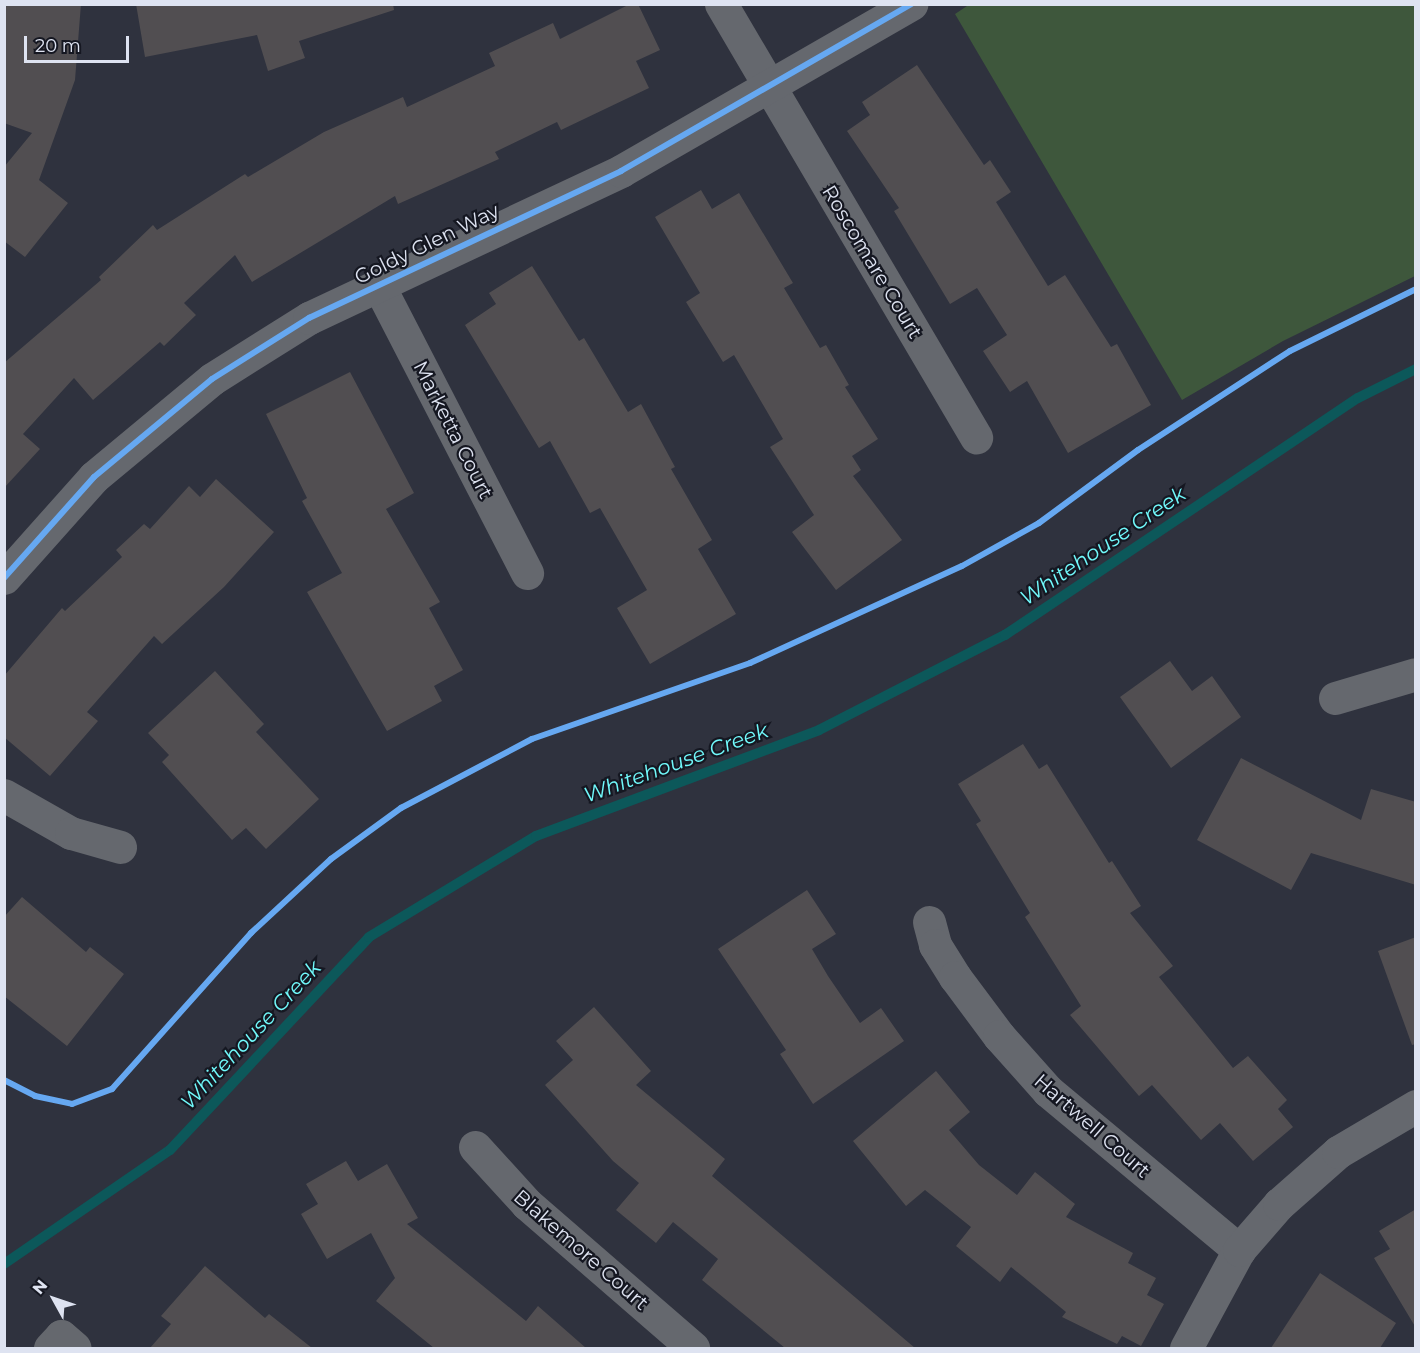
<!DOCTYPE html>
<html>
<head>
<meta charset="utf-8">
<style>
  body { margin:0 }
  #map { position:relative; width:1420px; height:1353px; overflow:hidden; background:#2f323e; font-family:Montserrat,sans-serif }
  div>[style] { position:absolute }
  .green>* { inset:0; background:#3e573c }
  .stream>* { height:10px; margin:-5px; padding:0 5px; transform-origin:5px; border-radius:5px; background:#0c585a }
  .building>* { inset:0; background:#514e51 }
  .street>* { height:33px; margin:-16.5px; padding:0 16.5px; transform-origin:16.5px; border-radius:16.5px; background:#65686e }
  .cycleway>* { height:6px; margin:-3px; padding:0 3px; transform-origin:3px; border-radius:3px; background:#66a8f1 }
  span { translate:-50% -50%; white-space:nowrap; text-align:center; line-height:1.15; -webkit-text-stroke:4.5px #151721; paint-order:stroke }
  .street-label { font-size:20px; color:#dee3f1 }
  .water-label { font-size:21px; color:#71f9fb; font-style:italic }
  .frame { position:absolute; inset:0; border:6px solid #dee3f1; pointer-events:none }
  .north { position:absolute; left:24px; top:1269px; width:60px; height:60px; -webkit-text-stroke:4px #151721; paint-order:stroke; rotate:310deg; font-size:16px; font-weight:700; line-height:24px; text-align:center; color:#dee3f1 }
  .north::after { content:''; display:block; margin:auto; width:21px; height:27px; background:#dee3f1; clip-path:polygon(50% 0,100% 100%,50% 72%,0 100%) }
  .scale { position:absolute; left:24px; top:36px; width:105px; height:27px; box-sizing:border-box; border:3px solid #dee3f1; border-top:0; padding-left:8px; font-size:18px; line-height:21px; white-space:nowrap; color:#dee3f1; -webkit-text-stroke:4px #151721; paint-order:stroke }
</style>
</head>
<body>
<div id="map">
  <div class="green">
    <div style="clip-path:polygon(970px 4px,1415px 5px,1415px 276px,1283px 341px,1182px 400px,955px 14px)"></div>
  </div>
  <div class="stream">
    <div style="left:4px;top:1264px;width:201px;rotate:-34.5deg"></div>
    <div style="left:170px;top:1150px;width:291px;rotate:-46.9deg"></div>
    <div style="left:369px;top:937px;width:195px;rotate:-31.2deg"></div>
    <div style="left:536px;top:836px;width:302px;rotate:-20.5deg"></div>
    <div style="left:819px;top:730px;width:209px;rotate:-27.1deg"></div>
    <div style="left:1005px;top:635px;width:425px;rotate:-33.9deg"></div>
    <div style="left:1358px;top:398px;width:65px;rotate:-26.6deg"></div>
  </div>
  <div class="building">
    <div style="clip-path:polygon(4px 4px,81px 4px,75px 80px,39px 180px,68px 203px,25px 257px,4px 241px,4px 167px,32px 133px,4px 123px)"></div>
    <div style="clip-path:polygon(136px 4px,393px 4px,394px 10px,299px 41px,305px 58px,268px 71px,257px 35px,145px 57px)"></div>
    <div style="clip-path:polygon(630px 4px,638px 4px,660px 50px,636px 61px,649px 88px,561px 130px,557px 122px,495px 152px,499px 159px,398px 204px,395px 196px,252px 282px,235px 255px,184px 303px,196px 315px,164px 346px,160px 342px,93px 400px,74px 378px,23px 434px,40px 449px,4px 488px,4px 363px,101px 280px,99px 277px,153px 225px,157px 230px,245px 174px,248px 177px,324px 132px,403px 97px,407px 107px,495px 66px,489px 53px,553px 23px,560px 39px)"></div>
    <div style="clip-path:polygon(917px 65px,984px 165px,990px 160px,1011px 192px,996px 202px,1048px 286px,1065px 275px,1111px 347px,1117px 344px,1151px 405px,1068px 453px,1027px 381px,1010px 392px,983px 351px,1007px 335px,977px 288px,950px 304px,894px 211px,899px 208px,847px 131px,870px 115px,862px 102px)"></div>
    <div style="clip-path:polygon(701px 190px,712px 209px,739px 193px,793px 283px,784px 288px,820px 348px,826px 345px,849px 385px,845px 387px,878px 439px,852px 456px,861px 470px,853px 476px,902px 540px,836px 590px,792px 532px,814px 515px,770px 447px,783px 439px,734px 355px,723px 362px,686px 302px,700px 293px,655px 217px)"></div>
    <div style="clip-path:polygon(532px 266px,579px 341px,584px 338px,628px 412px,641px 404px,675px 467px,671px 469px,712px 540px,698px 549px,736px 614px,650px 664px,617px 608px,647px 590px,600px 508px,590px 513px,550px 441px,539px 448px,465px 325px,496px 304px,489px 293px)"></div>
    <div style="clip-path:polygon(350px 372px,414px 493px,386px 509px,440px 602px,429px 608px,463px 670px,434px 686px,442px 701px,387px 731px,307px 592px,342px 573px,302px 501px,307px 498px,266px 414px)"></div>
    <div style="clip-path:polygon(216px 479px,274px 532px,224px 587px,162px 644px,154px 636px,87px 712px,98px 721px,50px 776px,4px 737px,4px 676px,62px 608px,65px 611px,122px 557px,116px 550px,144px 524px,150px 529px,189px 486px,200px 497px)"></div>
    <div style="clip-path:polygon(1170px 661px,1192px 691px,1212px 676px,1241px 717px,1171px 768px,1120px 697px)"></div>
    <div style="clip-path:polygon(215px 671px,264px 724px,256px 732px,319px 799px,266px 849px,246px 828px,232px 840px,162px 762px,169px 755px,148px 733px)"></div>
    <div style="clip-path:polygon(1023px 744px,1039px 769px,1047px 764px,1109px 863px,1112px 861px,1141px 906px,1130px 913px,1173px 966px,1159px 977px,1233px 1068px,1248px 1056px,1287px 1100px,1278px 1109px,1293px 1127px,1253px 1161px,1220px 1123px,1201px 1140px,1152px 1085px,1139px 1096px,1070px 1015px,1081px 1006px,1025px 917px,1030px 913px,976px 824px,981px 821px,958px 784px)"></div>
    <div style="clip-path:polygon(1241px 758px,1361px 820px,1371px 789px,1416px 802px,1416px 885px,1311px 853px,1291px 890px,1197px 840px)"></div>
    <div style="clip-path:polygon(807px 890px,836px 934px,812px 949px,828px 976px,860px 1023px,881px 1008px,904px 1041px,813px 1104px,780px 1054px,786px 1050px,718px 949px)"></div>
    <div style="clip-path:polygon(22px 897px,86px 952px,90px 947px,124px 974px,67px 1046px,4px 996px,4px 917px)"></div>
    <div style="clip-path:polygon(1416px 937px,1416px 1044px,1412px 1045px,1378px 951px)"></div>
    <div style="clip-path:polygon(594px 1007px,651px 1071px,636px 1085px,725px 1159px,712px 1176px,915px 1348px,785px 1348px,702px 1280px,718px 1259px,673px 1222px,656px 1243px,616px 1210px,639px 1183px,613px 1161px,545px 1085px,573px 1060px,556px 1041px)"></div>
    <div style="clip-path:polygon(936px 1071px,970px 1112px,949px 1130px,979px 1165px,1017px 1195px,1035px 1172px,1075px 1204px,1066px 1217px,1133px 1253px,1128px 1263px,1156px 1278px,1147px 1295px,1164px 1304px,1141px 1346px,1122px 1336px,1117px 1344px,1062px 1317px,1066px 1312px,1011px 1267px,1000px 1282px,956px 1246px,971px 1227px,925px 1190px,906px 1206px,853px 1141px)"></div>
    <div style="clip-path:polygon(346px 1161px,358px 1181px,387px 1164px,418px 1218px,407px 1224px,526px 1321px,538px 1306px,586px 1348px,434px 1348px,376px 1301px,395px 1278px,371px 1233px,327px 1259px,301px 1214px,318px 1204px,306px 1184px)"></div>
    <div style="clip-path:polygon(1416px 1209px,1416px 1328px,1374px 1258px,1390px 1249px,1379px 1231px)"></div>
    <div style="clip-path:polygon(205px 1266px,265px 1318px,269px 1314px,312px 1348px,150px 1348px,171px 1324px,161px 1316px)"></div>
    <div style="clip-path:polygon(1320px 1273px,1396px 1323px,1380px 1348px,1271px 1348px)"></div>
  </div>
  <div class="street">
    <div style="left:721px;top:4px;width:503px;rotate:59.51deg"></div>
    <div style="left:379px;top:286px;width:323px;rotate:62.7deg"></div>
    <div style="left:4px;top:578px;width:135px;rotate:-48.3deg"></div>
    <div style="left:94px;top:477px;width:153px;rotate:-39.7deg"></div>
    <div style="left:212px;top:379px;width:115px;rotate:-32.2deg"></div>
    <div style="left:309px;top:318px;width:345px;rotate:-25.2deg"></div>
    <div style="left:621px;top:171px;width:335px;rotate:-29.9deg"></div>
    <div style="left:1335px;top:698px;width:84px;rotate:-16.5deg"></div>
    <div style="left:4px;top:795px;width:77px;rotate:29.6deg"></div>
    <div style="left:71px;top:833px;width:51px;rotate:15.9deg"></div>
    <div style="left:929px;top:922px;width:24px;rotate:75deg"></div>
    <div style="left:935px;top:945px;width:38px;rotate:58deg"></div>
    <div style="left:955px;top:977px;width:74px;rotate:53.3deg"></div>
    <div style="left:999px;top:1036px;width:74px;rotate:48.3deg"></div>
    <div style="left:1048px;top:1091px;width:249px;rotate:39.8deg"></div>
    <div style="left:475px;top:1147px;width:77px;rotate:47.6deg"></div>
    <div style="left:527px;top:1204px;width:220px;rotate:40.9deg"></div>
    <div style="left:50px;top:1348px;width:16px;rotate:-47deg"></div>
    <div style="left:61px;top:1336px;width:18px;rotate:41deg"></div>
    <div style="left:1186px;top:1348px;width:111px;rotate:-61.6deg"></div>
    <div style="left:1239px;top:1250px;width:61px;rotate:-49deg"></div>
    <div style="left:1279px;top:1204px;width:79px;rotate:-41.4deg"></div>
    <div style="left:1338px;top:1152px;width:91px;rotate:-30.5deg"></div>
  </div>
  <div class="cycleway">
    <div style="left:4px;top:578px;width:135px;rotate:-48.3deg"></div>
    <div style="left:94px;top:477px;width:153px;rotate:-39.7deg"></div>
    <div style="left:212px;top:379px;width:115px;rotate:-32.2deg"></div>
    <div style="left:309px;top:318px;width:345px;rotate:-25.2deg"></div>
    <div style="left:621px;top:171px;width:335px;rotate:-29.9deg"></div>
    <div style="left:4px;top:1080px;width:35px;rotate:27deg"></div>
    <div style="left:35px;top:1096px;width:38px;rotate:12deg"></div>
    <div style="left:72px;top:1104px;width:43px;rotate:-20.6deg"></div>
    <div style="left:112px;top:1089px;width:209px;rotate:-48.3deg"></div>
    <div style="left:251px;top:933px;width:109px;rotate:-42.8deg"></div>
    <div style="left:331px;top:859px;width:87px;rotate:-36.1deg"></div>
    <div style="left:401px;top:808px;width:148px;rotate:-27.8deg"></div>
    <div style="left:532px;top:739px;width:231px;rotate:-19.2deg"></div>
    <div style="left:750px;top:663px;width:233px;rotate:-24.6deg"></div>
    <div style="left:962px;top:566px;width:88px;rotate:-29.2deg"></div>
    <div style="left:1039px;top:523px;width:123px;rotate:-36.4deg"></div>
    <div style="left:1138px;top:450px;width:181px;rotate:-33.1deg"></div>
    <div style="left:1290px;top:351px;width:140px;rotate:-26.2deg"></div>
  </div>
  <div class="street-label">
    <span style="left:427px;top:244px;rotate:-26deg">Goldy Glen Way</span>
    <span style="left:872px;top:262px;rotate:59deg">Roscomare Court</span>
    <span style="left:453px;top:430px;rotate:63deg">Marketta Court</span>
    <span style="left:1092px;top:1126px;rotate:41deg">Hartwell Court</span>
    <span style="left:581px;top:1250px;rotate:41deg">Blakemore Court</span>
  </div>
  <div class="water-label">
    <span style="left:1103px;top:546px;rotate:-34deg">Whitehouse Creek</span>
    <span style="left:676px;top:763px;rotate:-20deg">Whitehouse Creek</span>
    <span style="left:251px;top:1035px;rotate:-47deg">Whitehouse Creek</span>
  </div>
  <div class="frame"></div>
  <div class="north">N</div>
  <div class="scale">20 m</div>
</div>
</body>
</html>
